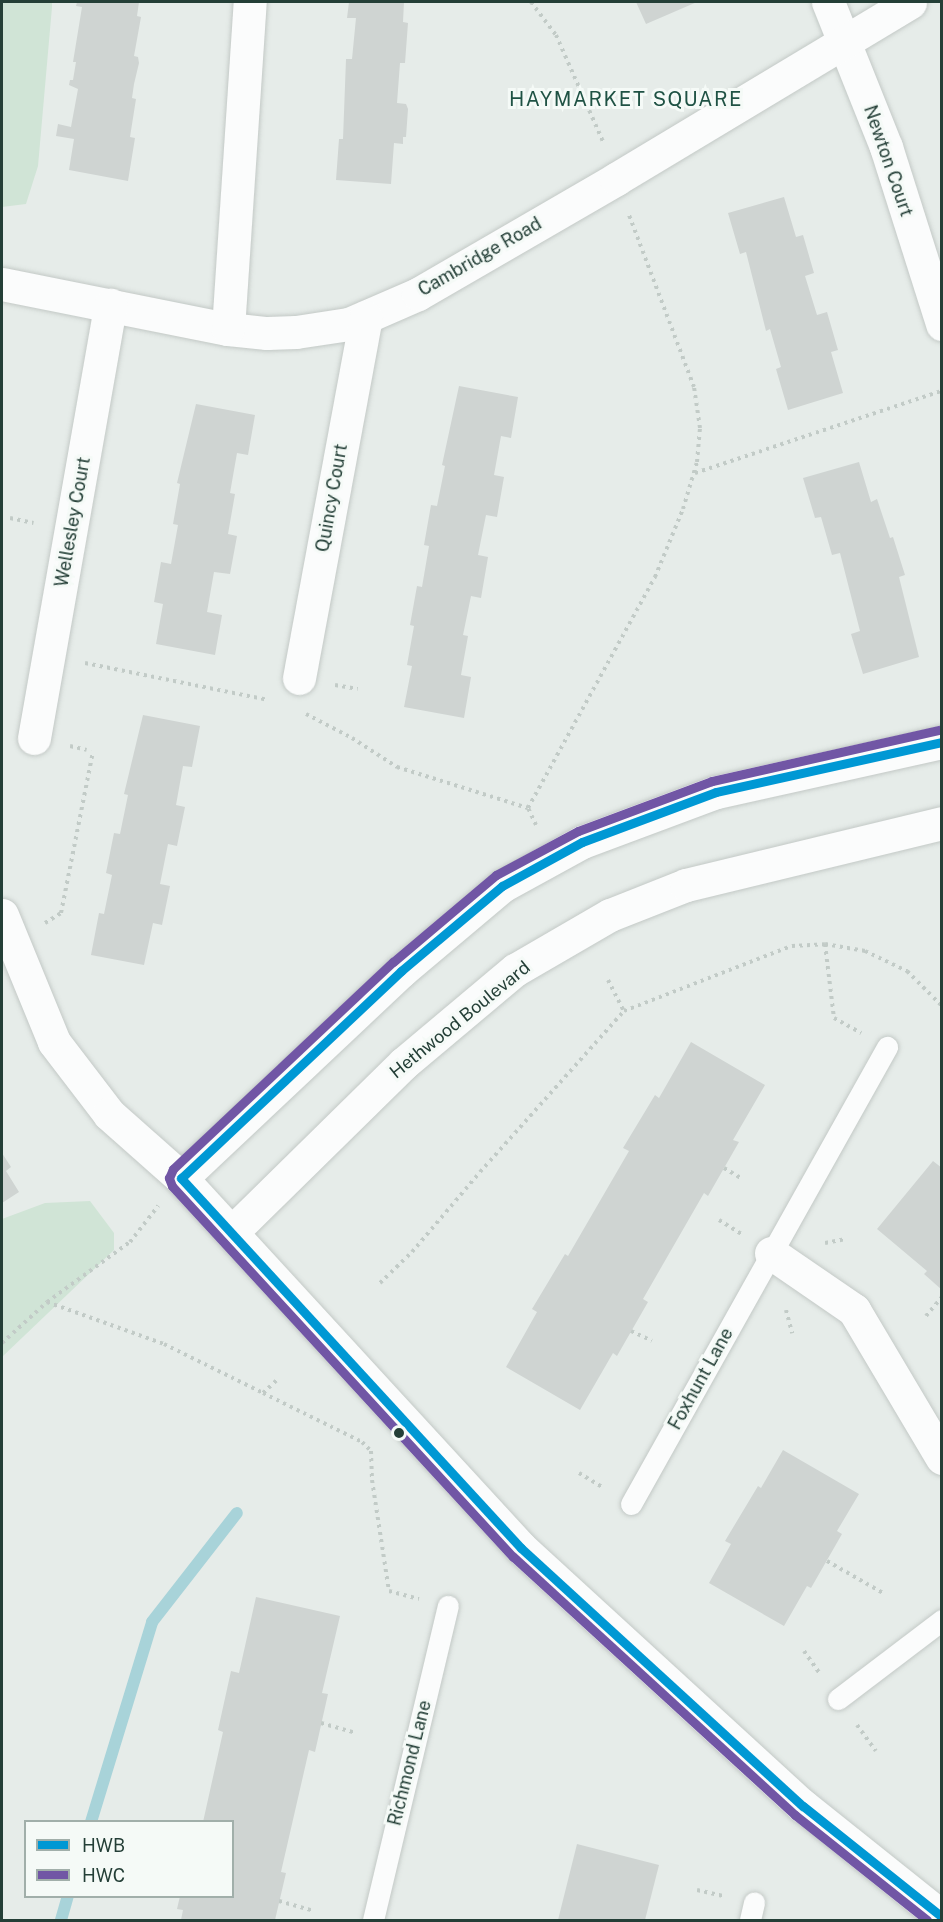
<!DOCTYPE html>
<html>
<head>
<meta charset="utf-8">
<style>
  body { margin:0 }
  #map { position:relative; width:943px; height:1922px; overflow:hidden; background:#e6ece9; font-family:"Public Sans",sans-serif }
  div>[style] { position:absolute }
  .green>* { inset:0; background:#d0e4d6 }
  .stream>* { height:12px; margin:-6px; padding:0 6px; transform-origin:6px; border-radius:6px; background:#a8d3d9 }
  .building>* { inset:0; background:#cfd4d2 }
  .path>* { height:4px; margin-top:-2px; transform-origin:0; background:repeating-linear-gradient(90deg,#c2cbc7 0 3px,transparent 0 7.5px) }
  .roads { filter:drop-shadow(0 0 2px #c3c9c6) drop-shadow(0 0 2px #c3c9c6) }
  .service>* { height:21px; margin:-10.5px; padding:0 10.5px; transform-origin:10.5px; border-radius:10.5px; background:#fbfcfc }
  .minor>* { height:33px; margin:-16.5px; padding:0 16.5px; transform-origin:16.5px; border-radius:16.5px; background:#fbfcfc }
  .tertiary>* { height:33px; margin:-16.5px; padding:0 16.5px; transform-origin:16.5px; border-radius:16.5px; background:#fbfcfc }
  .bus-1>* { height:9px; margin:-4.5px; padding:0 4.5px; transform-origin:4.5px; border-radius:4.5px; background:#0098d4 }
  .bus-2>* { height:9px; margin:-4.5px; padding:0 4.5px; transform-origin:4.5px; border-radius:4.5px; background:#7156a5 }
  .dots>* { width:16px; height:16px; translate:-50% -50%; box-sizing:border-box; border:3px solid #f5faf7; border-radius:50% }
  span { translate:-50% -50%; white-space:nowrap; text-align:center; line-height:1.15; -webkit-text-stroke:6px #f5faf7; paint-order:stroke }
  .street-label { font-size:18px; color:#243f37 }
  .neighbourhood-label { font-size:20px; color:#1f5244; letter-spacing:1.5px }
  .frame { position:absolute; inset:0; border:3px solid #243f37; pointer-events:none }
  .legend { position:absolute; left:24px; top:1820px; width:210px; height:78px; box-sizing:border-box; background:#f5faf7; border:2px solid #a1afaa; margin:0; padding:8px 10px; list-style:none; font-size:18px; color:#243f37 }
  .legend li { display:flex; align-items:center; gap:12px; height:30px }
  .legend b { width:30px; border:2px solid #a1afaa }
</style>
</head>
<body>
<div id="map">
  <div class="green">
    <div style="clip-path:polygon(2px 2px,52px 2px,52px 7px,38px 166px,26px 204px,2px 207px)"></div>
    <div style="clip-path:polygon(90px 1201px,114px 1233px,114px 1250px,2px 1357px,2px 1219px,45px 1203px)"></div>
  </div>
  <div class="stream">
    <div style="left:91px;top:1822px;width:209px;rotate:-73deg"></div>
    <div style="left:152px;top:1622px;width:138px;rotate:-52.1deg"></div>
    <div style="left:61px;top:1920px;width:25px;rotate:-74deg"></div>
  </div>
  <div class="building">
    <div style="clip-path:polygon(77px 2px,139px 2px,137px 16px,141px 17px,134px 56px,138px 57px,139px 63px,134px 84px,132px 98px,136px 99px,130px 137px,135px 138px,128px 181px,69px 170px,74px 139px,56px 136px,58px 124px,71px 127px,78px 89px,69px 85px,70px 80px,73px 80px,76px 62px,73px 62px,82px 7px,76px 6px)"></div>
    <div style="clip-path:polygon(349px 2px,404px 2px,403px 22px,408px 23px,405px 63px,400px 63px,397px 103px,406px 104px,408px 109px,406px 137px,403px 137px,403px 144px,394px 143px,391px 184px,336px 180px,339px 139px,343px 139px,346px 59px,352px 59px,356px 18px,347px 18px)"></div>
    <div style="clip-path:polygon(636px 2px,697px 2px,646px 24px)"></div>
    <div style="clip-path:polygon(784px 197px,796px 237px,803px 235px,814px 273px,805px 276px,817px 315px,827px 312px,838px 350px,831px 352px,843px 393px,788px 410px,776px 369px,781px 367px,770px 329px,766px 331px,746px 252px,740px 254px,728px 213px)"></div>
    <div style="clip-path:polygon(459px 386px,518px 397px,511px 438px,501px 436px,494px 475px,504px 477px,497px 517px,486px 515px,478px 555px,488px 557px,481px 598px,471px 596px,463px 635px,468px 636px,461px 675px,471px 677px,464px 718px,404px 707px,412px 666px,407px 665px,414px 626px,410px 625px,417px 586px,422px 587px,429px 546px,424px 545px,431px 505px,437px 506px,445px 466px,442px 465px)"></div>
    <div style="clip-path:polygon(196px 404px,255px 415px,248px 455px,237px 453px,230px 493px,235px 494px,228px 534px,237px 536px,230px 574px,214px 572px,207px 612px,222px 615px,215px 655px,156px 644px,163px 604px,154px 602px,161px 562px,171px 564px,178px 525px,173px 524px,180px 484px,177px 483px)"></div>
    <div style="clip-path:polygon(859px 462px,871px 502px,877px 499px,890px 538px,893px 537px,905px 575px,899px 577px,919px 657px,863px 674px,851px 634px,860px 631px,840px 553px,832px 555px,821px 517px,815px 518px,803px 478px)"></div>
    <div style="clip-path:polygon(143px 715px,200px 726px,192px 767px,183px 766px,176px 805px,185px 807px,177px 846px,168px 844px,160px 884px,170px 886px,162px 925px,153px 923px,144px 965px,91px 955px,99px 913px,104px 914px,112px 875px,106px 873px,114px 833px,120px 834px,128px 795px,124px 794px)"></div>
    <div style="clip-path:polygon(691px 1042px,765px 1085px,733px 1140px,739px 1142px,708px 1196px,704px 1193px,643px 1299px,648px 1302px,617px 1356px,613px 1353px,580px 1410px,506px 1367px,537px 1312px,532px 1309px,565px 1254px,568px 1256px,629px 1151px,623px 1148px,655px 1095px,659px 1098px)"></div>
    <div style="clip-path:polygon(2px 1153px,11px 1167px,6px 1171px,19px 1192px,2px 1203px)"></div>
    <div style="clip-path:polygon(933px 1161px,942px 1168px,942px 1290px,924px 1274px,927px 1271px,877px 1229px)"></div>
    <div style="clip-path:polygon(783px 1450px,859px 1494px,837px 1531px,842px 1534px,811px 1588px,807px 1586px,784px 1626px,709px 1583px,731px 1544px,725px 1541px,758px 1486px,761px 1488px)"></div>
    <div style="clip-path:polygon(256px 1597px,340px 1616px,322px 1693px,328px 1694px,315px 1752px,309px 1750px,281px 1872px,286px 1873px,275px 1920px,181px 1920px,183px 1910px,177px 1909px,180px 1896px,232px 1896px,232px 1822px,203px 1822px,223px 1732px,218px 1730px,231px 1671px,239px 1673px)"></div>
    <div style="clip-path:polygon(577px 1844px,659px 1865px,645px 1920px,558px 1920px)"></div>
  </div>
  <div class="path">
    <div style="left:531px;top:2px;width:41px;rotate:52.9deg"></div>
    <div style="left:556px;top:35px;width:119px;rotate:66.2deg"></div>
    <div style="left:695px;top:473px;width:260px;rotate:-18.4deg"></div>
    <div style="left:10px;top:518px;width:24px;rotate:12deg"></div>
    <div style="left:85px;top:663px;width:187px;rotate:11.4deg"></div>
    <div style="left:335px;top:685px;width:23px;rotate:10deg"></div>
    <div style="left:306px;top:714px;width:52px;rotate:27.6deg"></div>
    <div style="left:352px;top:738px;width:54px;rotate:32.8deg"></div>
    <div style="left:397px;top:767px;width:137px;rotate:17.4deg"></div>
    <div style="left:70px;top:746px;width:17px;rotate:13deg"></div>
    <div style="left:536px;top:825px;width:19px;rotate:-115deg"></div>
    <div style="left:528px;top:808px;width:264px;rotate:-61.2deg"></div>
    <div style="left:655px;top:577px;width:74px;rotate:-67.6deg"></div>
    <div style="left:683px;top:509px;width:49px;rotate:-73.4deg"></div>
    <div style="left:697px;top:462px;width:34px;rotate:-85deg"></div>
    <div style="left:700px;top:428px;width:41px;rotate:-98.3deg"></div>
    <div style="left:694px;top:387px;width:184px;rotate:-110.7deg"></div>
    <div style="left:45px;top:923px;width:19px;rotate:-32deg"></div>
    <div style="left:61px;top:913px;width:165px;rotate:-78.8deg"></div>
    <div style="left:825px;top:944px;width:75px;rotate:83.1deg"></div>
    <div style="left:834px;top:1018px;width:31px;rotate:29deg"></div>
    <div style="left:608px;top:980px;width:35px;rotate:63deg"></div>
    <div style="left:724px;top:1168px;width:21px;rotate:31deg"></div>
    <div style="left:719px;top:1220px;width:26px;rotate:32deg"></div>
    <div style="left:825px;top:1243px;width:20px;rotate:-11deg"></div>
    <div style="left:380px;top:1283px;width:45px;rotate:-44.1deg"></div>
    <div style="left:412px;top:1252px;width:105px;rotate:-49.6deg"></div>
    <div style="left:480px;top:1172px;width:216px;rotate:-48.2deg"></div>
    <div style="left:624px;top:1011px;width:180px;rotate:-21.2deg"></div>
    <div style="left:792px;top:946px;width:33px;rotate:-3deg"></div>
    <div style="left:825px;top:944px;width:41px;rotate:9.9deg"></div>
    <div style="left:865px;top:951px;width:47px;rotate:25.5deg"></div>
    <div style="left:907px;top:971px;width:49px;rotate:45deg"></div>
    <div style="left:47px;top:1302px;width:124px;rotate:19.7deg"></div>
    <div style="left:164px;top:1344px;width:110px;rotate:26.3deg"></div>
    <div style="left:263px;top:1393px;width:19px;rotate:-43deg"></div>
    <div style="left:786px;top:1310px;width:24px;rotate:75deg"></div>
    <div style="left:926px;top:1316px;width:25px;rotate:-50deg"></div>
    <div style="left:631px;top:1331px;width:23px;rotate:25deg"></div>
    <div style="left:2px;top:1343px;width:61px;rotate:-42.3deg"></div>
    <div style="left:47px;top:1302px;width:102px;rotate:-35.9deg"></div>
    <div style="left:130px;top:1242px;width:46px;rotate:-52.1deg"></div>
    <div style="left:263px;top:1393px;width:110px;rotate:26.3deg"></div>
    <div style="left:362px;top:1442px;width:13px;rotate:45deg"></div>
    <div style="left:371px;top:1451px;width:29px;rotate:88deg"></div>
    <div style="left:372px;top:1480px;width:112px;rotate:81.3deg"></div>
    <div style="left:389px;top:1591px;width:31px;rotate:15deg"></div>
    <div style="left:579px;top:1473px;width:29px;rotate:31deg"></div>
    <div style="left:827px;top:1561px;width:64px;rotate:29.7deg"></div>
    <div style="left:804px;top:1651px;width:29px;rotate:55deg"></div>
    <div style="left:321px;top:1723px;width:36px;rotate:16deg"></div>
    <div style="left:857px;top:1725px;width:32px;rotate:54deg"></div>
    <div style="left:697px;top:1890px;width:28px;rotate:13deg"></div>
    <div style="left:279px;top:1901px;width:37px;rotate:16deg"></div>
  </div>
  <div class="roads">
    <div class="service">
      <div style="left:631px;top:1504px;width:524px;rotate:-60.74deg"></div>
      <div style="left:838px;top:1699px;width:131px;rotate:-37.2deg"></div>
      <div style="left:373px;top:1920px;width:323px;rotate:-76.6deg"></div>
      <div style="left:750px;top:1920px;width:18px;rotate:-77deg"></div>
    </div>
    <div class="minor">
      <div style="left:828px;top:2px;width:156px;rotate:68.2deg"></div>
      <div style="left:886px;top:147px;width:186px;rotate:72.4deg"></div>
      <div style="left:2px;top:284px;width:230px;rotate:11.3deg"></div>
      <div style="left:228px;top:329px;width:39px;rotate:6deg"></div>
      <div style="left:267px;top:333px;width:29px;rotate:-2deg"></div>
      <div style="left:296px;top:332px;width:54px;rotate:-8.6deg"></div>
      <div style="left:349px;top:324px;width:75px;rotate:-23.5deg"></div>
      <div style="left:418px;top:294px;width:229px;rotate:-30.1deg"></div>
      <div style="left:616px;top:179px;width:343px;rotate:-31deg"></div>
      <div style="left:228px;top:329px;width:328px;rotate:-86.2deg"></div>
      <div style="left:299px;top:678px;width:367px;rotate:-79.5deg"></div>
      <div style="left:34px;top:738px;width:440px;rotate:-80deg"></div>
      <div style="left:2px;top:915px;width:137px;rotate:67.7deg"></div>
      <div style="left:54px;top:1042px;width:91px;rotate:52.6deg"></div>
      <div style="left:109px;top:1114px;width:96px;rotate:41.6deg"></div>
      <div style="left:771px;top:1253px;width:101px;rotate:34.5deg"></div>
      <div style="left:854px;top:1310px;width:172px;rotate:59.3deg"></div>
    </div>
    <div class="tertiary">
      <div style="left:942px;top:742px;width:231px;rotate:167.5deg"></div>
      <div style="left:716px;top:792px;width:143px;rotate:159.5deg"></div>
      <div style="left:582px;top:842px;width:91px;rotate:151.2deg"></div>
      <div style="left:502px;top:886px;width:132px;rotate:139.9deg"></div>
      <div style="left:401px;top:971px;width:302px;rotate:136.7deg"></div>
      <div style="left:181px;top:1178px;width:502px;rotate:47.42deg"></div>
      <div style="left:521px;top:1548px;width:382px;rotate:42.5deg"></div>
      <div style="left:803px;top:1806px;width:178px;rotate:38.6deg"></div>
      <div style="left:232px;top:1232px;width:241px;rotate:-44.5deg"></div>
      <div style="left:404px;top:1063px;width:145px;rotate:-40deg"></div>
      <div style="left:515px;top:970px;width:110px;rotate:-30.1deg"></div>
      <div style="left:610px;top:915px;width:82px;rotate:-21.5deg"></div>
      <div style="left:686px;top:885px;width:263px;rotate:-13.6deg"></div>
    </div>
  </div>
  <div class="bus-1">
    <div style="left:942px;top:742px;width:231px;rotate:167.5deg"></div>
    <div style="left:716px;top:792px;width:143px;rotate:159.5deg"></div>
    <div style="left:582px;top:842px;width:91px;rotate:151.2deg"></div>
    <div style="left:502px;top:886px;width:132px;rotate:139.9deg"></div>
    <div style="left:401px;top:971px;width:302px;rotate:136.7deg"></div>
    <div style="left:181px;top:1178px;width:502px;rotate:47.42deg"></div>
    <div style="left:521px;top:1548px;width:382px;rotate:42.5deg"></div>
    <div style="left:803px;top:1806px;width:178px;rotate:38.6deg"></div>
  </div>
  <div class="bus-2">
    <div style="left:927px;top:1920px;width:169px;rotate:-141.5deg"></div>
    <div style="left:795px;top:1815px;width:382px;rotate:-137.5deg"></div>
    <div style="left:513px;top:1557px;width:504px;rotate:-132.59deg"></div>
    <div style="left:172px;top:1186px;width:9px;rotate:-111deg"></div>
    <div style="left:169px;top:1178px;width:10px;rotate:-66deg"></div>
    <div style="left:173px;top:1169px;width:302px;rotate:-43.3deg"></div>
    <div style="left:393px;top:962px;width:135px;rotate:-40.2deg"></div>
    <div style="left:496px;top:875px;width:93px;rotate:-28.2deg"></div>
    <div style="left:578px;top:831px;width:143px;rotate:-20.5deg"></div>
    <div style="left:712px;top:781px;width:233px;rotate:-12.7deg"></div>
  </div>
  <div class="dots">
    <div style="left:399px;top:1433px;background:#243f37"></div>
  </div>
  <div class="street-label">
    <span style="left:888px;top:161px;rotate:71deg">Newton Court</span>
    <span style="left:480px;top:257px;rotate:-30deg">Cambridge Road</span>
    <span style="left:332px;top:498px;rotate:-80deg">Quincy Court</span>
    <span style="left:73px;top:522px;rotate:-80deg">Wellesley Court</span>
    <span style="left:460px;top:1020px;rotate:-39deg">Hethwood Boulevard</span>
    <span style="left:701px;top:1379px;rotate:-61deg">Foxhunt Lane</span>
    <span style="left:410px;top:1763px;rotate:-76deg">Richmond Lane</span>
  </div>
  <div class="neighbourhood-label">
    <span style="left:626px;top:99px">HAYMARKET SQUARE</span>
  </div>
  <div class="frame"></div>
  <ul class="legend">
  <li><b style="height:8px;background:#0098d4"></b>HWB</li>
  <li><b style="height:8px;background:#7156a5"></b>HWC</li>
  </ul>
</div>
</body>
</html>
